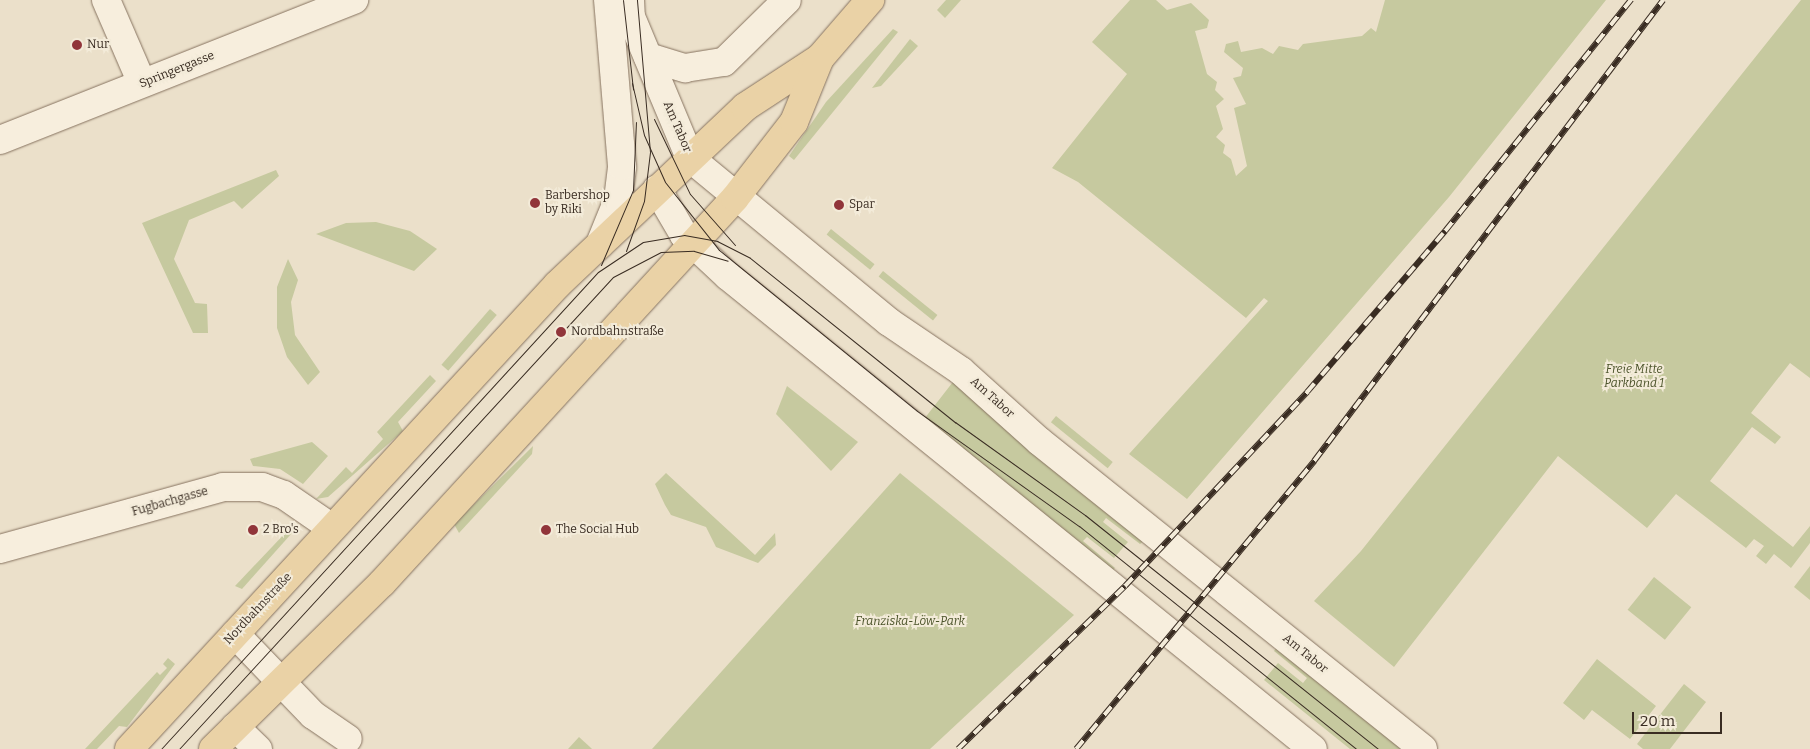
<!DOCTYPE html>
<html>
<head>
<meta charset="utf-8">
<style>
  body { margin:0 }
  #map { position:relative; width:1810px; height:749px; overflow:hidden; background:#ebe0ca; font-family:Bitter,serif }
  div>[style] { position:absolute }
  .green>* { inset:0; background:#c6c99f; transform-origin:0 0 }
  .roads { filter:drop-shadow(0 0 1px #877360) drop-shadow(0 0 1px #877360) }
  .minor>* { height:28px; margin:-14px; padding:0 14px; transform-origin:14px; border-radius:14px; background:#f7eedd }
  .major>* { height:28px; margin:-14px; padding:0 14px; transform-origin:14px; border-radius:14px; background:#ead2a6 }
  .tram>* { height:1px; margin:-0.5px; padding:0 0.5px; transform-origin:0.5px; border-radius:0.5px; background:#392c22 }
  .rail>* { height:5.5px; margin-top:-2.75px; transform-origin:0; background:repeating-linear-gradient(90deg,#f3ebd9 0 11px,#392c22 0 22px); box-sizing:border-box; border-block:1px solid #392c22 }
  .dots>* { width:14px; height:14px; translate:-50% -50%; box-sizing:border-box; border:2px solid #f3ebd9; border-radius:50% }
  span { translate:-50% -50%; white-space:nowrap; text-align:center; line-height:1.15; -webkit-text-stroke:4px #f3ebd9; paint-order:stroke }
  .poi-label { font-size:12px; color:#392c22 }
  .left { translate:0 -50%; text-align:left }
  .street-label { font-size:12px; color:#392c22 }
  .park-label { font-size:12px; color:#4b532a; font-style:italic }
  .scale { position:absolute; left:1632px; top:712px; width:90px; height:22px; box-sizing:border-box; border:2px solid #392c22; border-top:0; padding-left:6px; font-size:15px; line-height:18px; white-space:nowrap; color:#392c22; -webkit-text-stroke:4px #f3ebd9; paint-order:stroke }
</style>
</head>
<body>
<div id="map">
  <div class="green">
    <div style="clip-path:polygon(946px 0,961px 0,945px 18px,937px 10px)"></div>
    <div style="clip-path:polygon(1130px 0,1156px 0,1167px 10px,1191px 3px,1209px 20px,1207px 28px,1195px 31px,1207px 74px,1217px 82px,1215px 90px,1224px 99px,1216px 106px,1223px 129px,1216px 137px,1225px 145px,1223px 153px,1231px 159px,1236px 176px,1247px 166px,1234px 108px,1246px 104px,1233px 78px,1241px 76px,1243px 68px,1224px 52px,1226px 44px,1238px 41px,1241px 52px,1262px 48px,1273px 54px,1279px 46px,1298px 50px,1303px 44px,1362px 36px,1371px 28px,1376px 32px,1385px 0,1606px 0,1449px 197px,1187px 499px,1129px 454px,1268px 301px,1264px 298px,1246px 318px,1078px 182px,1052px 168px,1127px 74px,1092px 42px)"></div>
    <div style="clip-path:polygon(1801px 0,1810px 0,1810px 378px,1790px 363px,1751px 413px,1781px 437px,1775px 444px,1752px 427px,1710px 481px,1793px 547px,1810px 526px,1810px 543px,1791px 568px,1774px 554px,1766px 564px,1756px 556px,1764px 546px,1754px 539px,1746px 548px,1676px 494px,1647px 528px,1558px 456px,1394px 667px,1314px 601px,1361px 551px)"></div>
    <div style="clip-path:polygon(893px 29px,898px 32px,794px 160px,789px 156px,826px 102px)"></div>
    <div style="clip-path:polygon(910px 39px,918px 46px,881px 86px,872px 88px)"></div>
    <div style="clip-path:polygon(276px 170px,279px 176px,242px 209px,234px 201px,189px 220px,174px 259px,195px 303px,207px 304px,208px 333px,193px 333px,142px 223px)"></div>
    <div style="clip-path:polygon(376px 222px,410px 231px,437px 249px,414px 271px,316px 234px,346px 223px)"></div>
    <div style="left:831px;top:229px;width:56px;height:7px;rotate:39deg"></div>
    <div style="clip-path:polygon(288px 259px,298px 280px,291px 302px,295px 335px,320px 372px,308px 385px,287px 357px,277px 328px,277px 287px)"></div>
    <div style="left:883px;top:271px;width:70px;height:7px;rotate:39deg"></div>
    <div style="left:490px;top:309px;width:9px;height:74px;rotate:41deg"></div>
    <div style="clip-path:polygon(430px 375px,436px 381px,398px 422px,403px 431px,328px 497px,316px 499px,346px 467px,352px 473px,383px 439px,377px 432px)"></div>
    <div style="clip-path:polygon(956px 378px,1147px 538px,1140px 544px,1106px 518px,1103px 522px,1128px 542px,1114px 558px,1087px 537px,1083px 541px,1115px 568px,1109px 574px,921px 423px)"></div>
    <div style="clip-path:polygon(787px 386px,858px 442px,831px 471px,776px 414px)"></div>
    <div style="left:1056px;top:416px;width:73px;height:8px;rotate:39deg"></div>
    <div style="clip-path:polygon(312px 442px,328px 456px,303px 484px,280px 469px,253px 466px,250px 459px)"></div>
    <div style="clip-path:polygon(533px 446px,532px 454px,459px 533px,454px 524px)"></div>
    <div style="clip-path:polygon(666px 473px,755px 555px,775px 533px,776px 545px,758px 563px,716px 547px,706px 527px,671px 515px,665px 505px,655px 484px)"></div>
    <div style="clip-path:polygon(900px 473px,1074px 615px,930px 749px,652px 749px)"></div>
    <div style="clip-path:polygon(289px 529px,292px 533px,242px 589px,235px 586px)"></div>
    <div style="clip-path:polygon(1810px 566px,1810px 600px,1794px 587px)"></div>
    <div style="left:1654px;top:577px;width:48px;height:42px;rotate:39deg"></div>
    <div style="clip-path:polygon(1279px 644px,1410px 749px,1350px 749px,1264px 680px,1278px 663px,1303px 683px,1307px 678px,1274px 651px)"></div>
    <div style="clip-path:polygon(168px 658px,175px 664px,127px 727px,119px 726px,97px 749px,85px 749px,157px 672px,160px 675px,167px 668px,163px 664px)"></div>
    <div style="clip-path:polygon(1597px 659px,1656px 706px,1630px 739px,1592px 710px,1584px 720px,1563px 703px)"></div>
    <div style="clip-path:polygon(1684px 684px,1706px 702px,1670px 749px,1643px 749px,1637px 744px)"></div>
    <div style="clip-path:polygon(579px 737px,590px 747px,592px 749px,568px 749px)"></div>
  </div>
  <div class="roads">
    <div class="minor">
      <div style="left:106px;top:0;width:90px;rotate:66.6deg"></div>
      <div style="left:630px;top:0;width:17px;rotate:87deg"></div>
      <div style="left:631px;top:17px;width:153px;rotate:67.3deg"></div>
      <div style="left:690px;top:158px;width:258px;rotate:39.5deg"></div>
      <div style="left:889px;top:322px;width:87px;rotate:34.2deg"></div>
      <div style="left:961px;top:371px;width:105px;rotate:41.9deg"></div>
      <div style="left:1039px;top:441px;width:492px;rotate:38.7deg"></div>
      <div style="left:648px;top:57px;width:39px;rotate:17deg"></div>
      <div style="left:685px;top:68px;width:39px;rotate:-9deg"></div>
      <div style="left:724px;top:62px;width:88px;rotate:-44.5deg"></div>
      <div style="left:0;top:140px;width:381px;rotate:-21.6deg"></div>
      <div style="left:657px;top:189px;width:53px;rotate:59.6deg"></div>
      <div style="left:684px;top:235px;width:60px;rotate:43deg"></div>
      <div style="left:728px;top:276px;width:752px;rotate:38.96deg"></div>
      <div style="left:600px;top:244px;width:48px;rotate:-67.8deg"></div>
      <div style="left:618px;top:200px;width:34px;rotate:-83deg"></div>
      <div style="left:622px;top:166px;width:167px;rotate:-94.8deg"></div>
      <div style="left:0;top:549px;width:231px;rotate:-15.5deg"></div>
      <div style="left:223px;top:487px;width:39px"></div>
      <div style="left:262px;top:487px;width:23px;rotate:20deg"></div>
      <div style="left:284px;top:495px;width:58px;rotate:34.5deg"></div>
      <div style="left:235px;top:634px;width:112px;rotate:46.1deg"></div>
      <div style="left:313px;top:715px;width:42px;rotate:34.4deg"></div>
      <div style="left:235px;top:727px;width:32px;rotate:44deg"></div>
    </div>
    <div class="major">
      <div style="left:129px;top:749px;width:631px;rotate:-47.31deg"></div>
      <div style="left:557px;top:285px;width:259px;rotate:-43.4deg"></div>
      <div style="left:745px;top:107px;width:90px;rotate:-33.2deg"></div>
      <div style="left:820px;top:58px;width:77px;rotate:-49.2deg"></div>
      <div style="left:213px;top:749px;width:237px;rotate:-44.5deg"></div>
      <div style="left:382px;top:583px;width:522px;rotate:-47.48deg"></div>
      <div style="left:735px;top:198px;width:96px;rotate:-52.2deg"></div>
      <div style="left:794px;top:122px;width:69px;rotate:-67.9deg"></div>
    </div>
  </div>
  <div class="tram">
    <div style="left:623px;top:0;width:90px;rotate:83.6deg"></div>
    <div style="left:632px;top:83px;width:53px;rotate:77deg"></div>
    <div style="left:644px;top:135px;width:51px;rotate:65.9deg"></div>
    <div style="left:665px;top:182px;width:87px;rotate:51.5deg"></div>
    <div style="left:719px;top:250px;width:255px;rotate:39.1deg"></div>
    <div style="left:917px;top:411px;width:199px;rotate:35.4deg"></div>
    <div style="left:1079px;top:526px;width:356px;rotate:38.8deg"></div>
    <div style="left:654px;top:119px;width:83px;rotate:64.4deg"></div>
    <div style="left:690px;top:194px;width:68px;rotate:48.6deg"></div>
    <div style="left:626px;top:251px;width:53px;rotate:-70.2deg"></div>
    <div style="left:644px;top:201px;width:49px;rotate:-83deg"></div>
    <div style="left:650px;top:152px;width:153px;rotate:-94.9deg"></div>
    <div style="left:601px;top:265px;width:82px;rotate:-66.9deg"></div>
    <div style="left:633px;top:190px;width:68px;rotate:-87.5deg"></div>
    <div style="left:161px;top:749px;width:647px;rotate:-47.51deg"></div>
    <div style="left:598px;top:272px;width:54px;rotate:-33.7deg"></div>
    <div style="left:643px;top:242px;width:42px;rotate:-9.7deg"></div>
    <div style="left:684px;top:235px;width:34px;rotate:10deg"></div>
    <div style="left:717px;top:241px;width:37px;rotate:27deg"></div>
    <div style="left:750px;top:258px;width:263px;rotate:38.7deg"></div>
    <div style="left:955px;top:422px;width:160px;rotate:35.6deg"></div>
    <div style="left:1085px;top:515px;width:375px;rotate:38.6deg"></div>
    <div style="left:179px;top:749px;width:641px;rotate:-47.4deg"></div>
    <div style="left:613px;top:277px;width:54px;rotate:-27.5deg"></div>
    <div style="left:661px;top:252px;width:33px;rotate:-2deg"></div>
    <div style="left:694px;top:251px;width:35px;rotate:16deg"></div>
  </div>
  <div class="rail">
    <div style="left:958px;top:749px;width:233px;rotate:-44.3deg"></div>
    <div style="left:1125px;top:586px;width:266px;rotate:-46.8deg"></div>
    <div style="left:1307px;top:392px;width:212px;rotate:-49.4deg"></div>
    <div style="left:1445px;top:231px;width:297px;rotate:-51.2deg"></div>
    <div style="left:1076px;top:749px;width:374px;rotate:-50.4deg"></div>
    <div style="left:1314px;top:461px;width:578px;rotate:-52.87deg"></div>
  </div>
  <div class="dots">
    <div style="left:77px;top:45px;background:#91353a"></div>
    <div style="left:535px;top:203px;background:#91353a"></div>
    <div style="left:839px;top:205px;background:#91353a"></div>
    <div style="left:561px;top:332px;background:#91353a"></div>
    <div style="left:253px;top:530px;background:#91353a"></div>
    <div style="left:546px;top:530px;background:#91353a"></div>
  </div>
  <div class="poi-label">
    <span class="left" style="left:87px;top:45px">Nur</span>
    <span class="left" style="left:545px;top:203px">Barbershop<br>by Riki</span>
    <span class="left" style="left:849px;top:205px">Spar</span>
    <span class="left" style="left:571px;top:332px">Nordbahnstraße</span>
    <span class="left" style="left:263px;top:530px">2 Bro's</span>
    <span class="left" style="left:556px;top:530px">The Social Hub</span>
  </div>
  <div class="street-label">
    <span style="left:177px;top:70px;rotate:-22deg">Springergasse</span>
    <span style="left:677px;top:127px;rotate:67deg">Am Tabor</span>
    <span style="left:992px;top:398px;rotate:42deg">Am Tabor</span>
    <span style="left:170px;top:502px;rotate:-16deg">Fugbachgasse</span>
    <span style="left:258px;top:609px;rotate:-47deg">Nordbahnstraße</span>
    <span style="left:1305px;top:654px;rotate:39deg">Am Tabor</span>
  </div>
  <div class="park-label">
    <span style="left:1634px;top:377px">Freie Mitte<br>Parkband 1</span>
    <span style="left:910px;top:622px">Franziska-Löw-Park</span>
  </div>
  <div class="scale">20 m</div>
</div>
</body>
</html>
